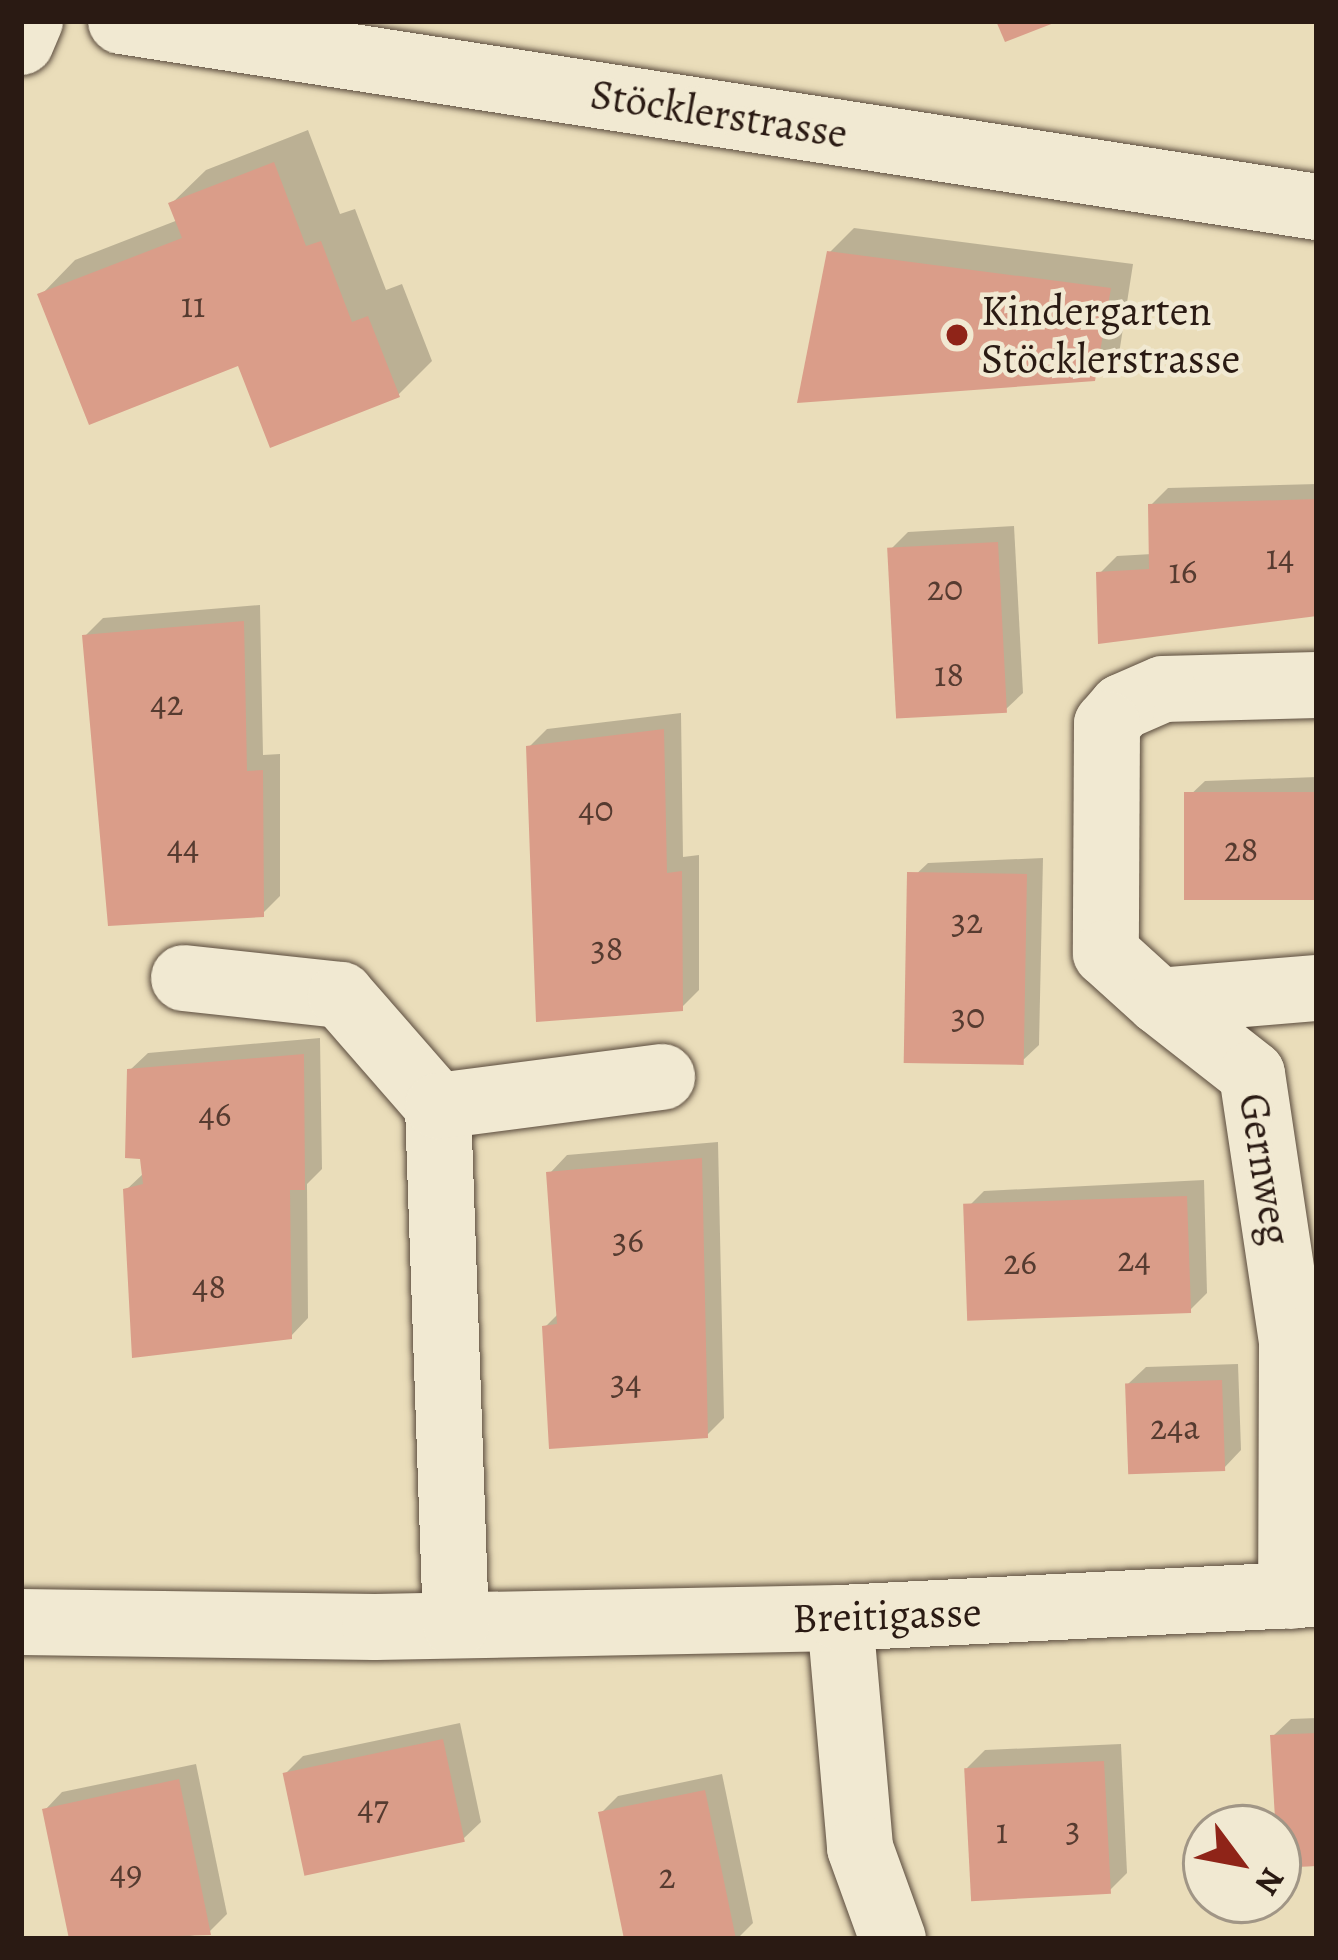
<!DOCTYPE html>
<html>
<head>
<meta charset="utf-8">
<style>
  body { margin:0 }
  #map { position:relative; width:1338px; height:1960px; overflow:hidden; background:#eaddba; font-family:Alegreya,serif }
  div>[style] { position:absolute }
  .shadow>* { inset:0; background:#0003 }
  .building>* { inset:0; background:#da9d89; transform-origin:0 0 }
  .roads { filter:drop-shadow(0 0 3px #5a4b3d) drop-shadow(0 0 3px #5a4b3d) }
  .minor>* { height:66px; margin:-33px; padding:0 33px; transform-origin:33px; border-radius:33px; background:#f1e9d2 }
  .dots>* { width:33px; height:33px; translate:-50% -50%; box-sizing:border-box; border:6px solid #f1e9d2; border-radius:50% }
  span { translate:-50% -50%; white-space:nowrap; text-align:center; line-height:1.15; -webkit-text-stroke:9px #f1e9d2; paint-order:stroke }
  .number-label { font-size:36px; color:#563b30 }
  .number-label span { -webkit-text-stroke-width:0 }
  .street-label { font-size:42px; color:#2a1a13 }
  .poi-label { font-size:42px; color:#2a1a13 }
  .left { translate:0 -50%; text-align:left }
  .frame { position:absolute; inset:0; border:24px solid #2a1a13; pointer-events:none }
  .north { position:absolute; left:1182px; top:1804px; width:120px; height:120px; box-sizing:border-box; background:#f1e9d2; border:3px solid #a19686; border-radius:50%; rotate:122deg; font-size:33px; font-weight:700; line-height:48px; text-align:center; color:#2a1a13 }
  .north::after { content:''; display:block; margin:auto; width:42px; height:54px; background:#8f2418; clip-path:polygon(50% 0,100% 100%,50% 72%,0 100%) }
</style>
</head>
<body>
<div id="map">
  <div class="shadow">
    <div style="clip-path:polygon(308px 130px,340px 214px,355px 209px,386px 290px,402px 284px,432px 361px,398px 395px,240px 362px,41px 295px,75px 260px,178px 220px,171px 204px,206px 170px)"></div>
    <div style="clip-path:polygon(854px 228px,1133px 264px,1119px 354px,1094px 378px,830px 252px)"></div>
    <div style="clip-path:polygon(1317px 484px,1317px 614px,1099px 574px,1117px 556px,1152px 554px,1151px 505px,1168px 488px)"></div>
    <div style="clip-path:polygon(1014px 526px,1023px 693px,1005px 710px,890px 550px,908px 532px)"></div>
    <div style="clip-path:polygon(260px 605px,263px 755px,280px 754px,280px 896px,262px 914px,85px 636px,103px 618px)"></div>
    <div style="clip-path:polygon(681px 713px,683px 857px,699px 855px,699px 990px,681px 1008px,529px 747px,547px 729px)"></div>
    <div style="clip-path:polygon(1317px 777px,1317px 897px,1187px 798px,1205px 781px)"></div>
    <div style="clip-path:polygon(1043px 858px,1039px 1045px,1021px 1062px,910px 880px,928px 863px)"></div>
    <div style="clip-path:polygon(320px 1038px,322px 1169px,307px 1184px,308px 1318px,291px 1336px,126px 1190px,145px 1172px,130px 1070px,148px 1053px)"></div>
    <div style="clip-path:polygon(718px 1142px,724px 1418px,707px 1435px,545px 1327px,559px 1313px,550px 1173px,567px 1155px)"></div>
    <div style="clip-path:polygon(1204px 1180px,1207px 1293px,1190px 1310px,966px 1209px,984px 1191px)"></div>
    <div style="clip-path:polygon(1238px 1364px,1241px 1450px,1224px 1468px,1128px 1384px,1146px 1367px)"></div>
    <div style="clip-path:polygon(1317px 1718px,1317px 1863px,1273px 1736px,1291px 1719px)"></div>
    <div style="clip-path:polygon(460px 1723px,481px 1822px,463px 1839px,286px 1773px,303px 1756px)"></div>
    <div style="clip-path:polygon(1121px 1744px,1127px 1873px,1109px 1891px,967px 1768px,985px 1750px)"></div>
    <div style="clip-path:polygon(196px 1764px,227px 1914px,209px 1932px,175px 1939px,72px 1939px,45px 1810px,62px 1792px)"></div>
    <div style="clip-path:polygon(722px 1774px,753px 1923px,737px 1939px,627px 1939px,601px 1813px,618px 1796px)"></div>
  </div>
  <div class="building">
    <div style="clip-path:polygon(996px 21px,1059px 21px,1005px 42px)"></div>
    <div style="clip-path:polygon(274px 162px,306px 246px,321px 241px,352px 322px,368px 316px,400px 397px,270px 448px,238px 366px,89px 425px,37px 294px,182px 238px,168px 203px)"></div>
    <div style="clip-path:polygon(827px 251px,1111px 288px,1095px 381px,797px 403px)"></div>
    <div style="clip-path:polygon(1317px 499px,1317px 616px,1098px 644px,1096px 572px,1149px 569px,1148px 504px)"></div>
    <div style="left:998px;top:542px;width:171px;height:111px;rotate:87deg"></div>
    <div style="clip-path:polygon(244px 621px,247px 771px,263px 770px,264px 917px,108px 926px,82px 635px)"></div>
    <div style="clip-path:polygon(664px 729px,667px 873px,682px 871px,683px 1011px,536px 1022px,526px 746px)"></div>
    <div style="left:1317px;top:792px;width:108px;height:133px;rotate:90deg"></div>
    <div style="left:1027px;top:874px;width:191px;height:120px;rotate:91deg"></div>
    <div style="clip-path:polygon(304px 1054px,305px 1190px,290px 1190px,292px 1339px,132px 1358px,123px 1189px,143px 1184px,140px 1159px,125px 1158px,127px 1069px)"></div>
    <div style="clip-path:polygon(702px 1158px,708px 1438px,549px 1449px,542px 1326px,557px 1324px,546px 1172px)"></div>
    <div style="left:1187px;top:1196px;width:117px;height:224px;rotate:88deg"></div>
    <div style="left:1222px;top:1380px;width:91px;height:97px;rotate:88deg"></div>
    <div style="clip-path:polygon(1317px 1733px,1317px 1866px,1278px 1868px,1270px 1735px)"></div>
    <div style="left:443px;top:1739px;width:105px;height:164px;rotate:78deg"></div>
    <div style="left:1104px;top:1761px;width:133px;height:140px;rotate:87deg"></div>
    <div style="clip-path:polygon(179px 1779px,211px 1935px,69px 1939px,42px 1809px)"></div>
    <div style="clip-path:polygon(705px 1790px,736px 1939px,624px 1939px,598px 1812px)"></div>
  </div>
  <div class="roads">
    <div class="minor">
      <div style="left:121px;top:21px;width:1210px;rotate:8.84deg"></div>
      <div style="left:21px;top:42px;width:23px;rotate:-67deg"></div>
      <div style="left:1317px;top:685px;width:154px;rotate:178.5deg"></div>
      <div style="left:1163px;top:689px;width:45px;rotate:156.3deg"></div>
      <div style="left:1122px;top:707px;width:23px;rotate:131deg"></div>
      <div style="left:1107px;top:724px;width:229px;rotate:90.3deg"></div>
      <div style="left:1106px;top:953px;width:72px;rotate:42.2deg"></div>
      <div style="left:1159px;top:1001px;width:159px;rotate:-4.7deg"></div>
      <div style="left:184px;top:978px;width:158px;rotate:6.2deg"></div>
      <div style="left:341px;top:995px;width:147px;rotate:48.9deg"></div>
      <div style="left:1159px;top:1001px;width:118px;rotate:38.1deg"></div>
      <div style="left:1252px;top:1074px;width:270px;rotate:81.5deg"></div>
      <div style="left:1292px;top:1341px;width:255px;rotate:90.2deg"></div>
      <div style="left:840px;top:1618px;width:231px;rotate:85deg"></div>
      <div style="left:860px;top:1848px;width:97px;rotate:70.1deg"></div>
      <div style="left:21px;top:1622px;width:354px;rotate:0.8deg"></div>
      <div style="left:375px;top:1627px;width:465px;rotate:-1.1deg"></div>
      <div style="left:840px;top:1618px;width:478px;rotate:-2.9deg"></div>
      <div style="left:456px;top:1625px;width:519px;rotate:-91.99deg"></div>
      <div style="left:438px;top:1106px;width:226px;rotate:-7.4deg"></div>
    </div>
  </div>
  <div class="dots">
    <div style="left:957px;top:335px;background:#8f2418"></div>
  </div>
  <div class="number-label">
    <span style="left:193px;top:305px">11</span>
    <span style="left:1280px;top:557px">14</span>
    <span style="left:1183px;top:571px">16</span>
    <span style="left:945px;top:588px">20</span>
    <span style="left:949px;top:674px">18</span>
    <span style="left:167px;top:703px">42</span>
    <span style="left:596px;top:809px">40</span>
    <span style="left:183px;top:847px">44</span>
    <span style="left:1241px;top:849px">28</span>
    <span style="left:967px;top:921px">32</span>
    <span style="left:607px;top:948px">38</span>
    <span style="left:968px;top:1016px">30</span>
    <span style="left:215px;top:1114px">46</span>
    <span style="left:628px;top:1240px">36</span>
    <span style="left:1134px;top:1259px">24</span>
    <span style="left:1020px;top:1262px">26</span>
    <span style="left:209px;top:1286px">48</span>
    <span style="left:626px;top:1382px">34</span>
    <span style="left:1175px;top:1427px">24a</span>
    <span style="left:373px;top:1807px">47</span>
    <span style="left:1073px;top:1829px">3</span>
    <span style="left:1002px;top:1831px">1</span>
    <span style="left:126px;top:1872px">49</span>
    <span style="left:667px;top:1876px">2</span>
  </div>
  <div class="street-label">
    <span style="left:719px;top:114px;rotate:9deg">Stöcklerstrasse</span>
    <span style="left:1265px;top:1169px;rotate:81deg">Gernweg</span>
    <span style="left:887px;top:1615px;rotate:-2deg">Breitigasse</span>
  </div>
  <div class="poi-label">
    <span class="left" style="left:981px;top:335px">Kindergarten<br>Stöcklerstrasse</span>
  </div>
  <div class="frame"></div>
  <div class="north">N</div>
</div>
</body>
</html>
